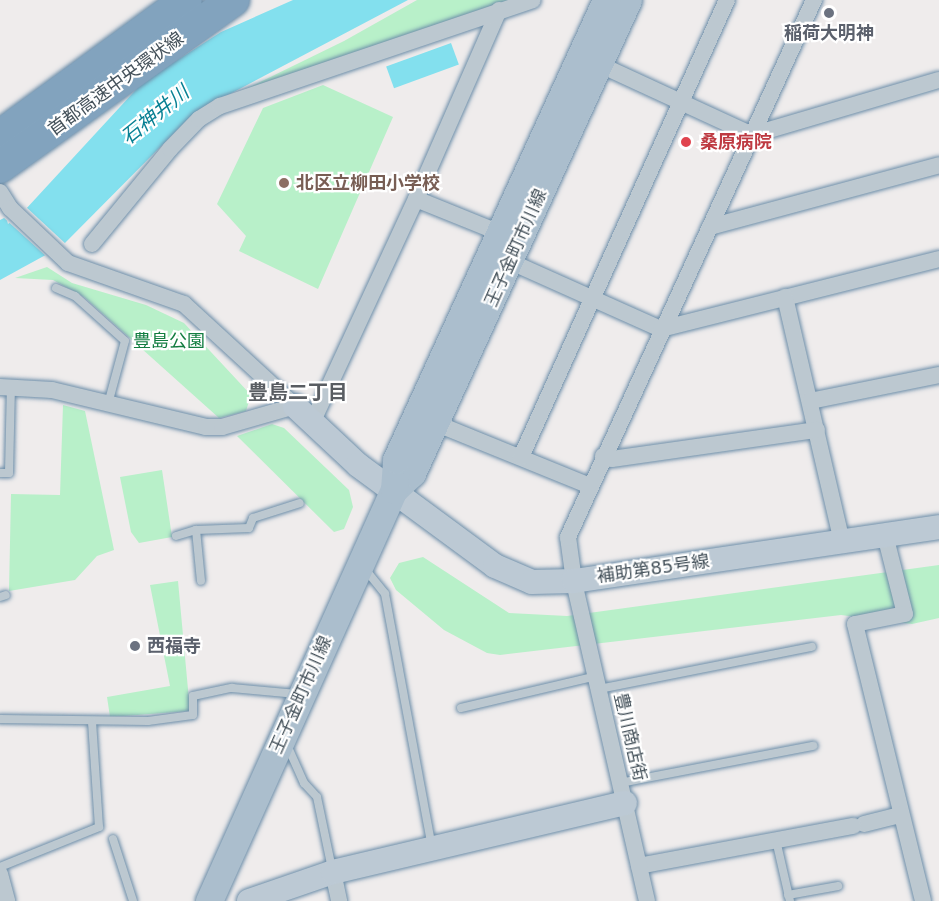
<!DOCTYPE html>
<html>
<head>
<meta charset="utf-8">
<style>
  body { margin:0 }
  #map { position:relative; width:939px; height:901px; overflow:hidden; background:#efecec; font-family:"DejaVu Sans","Noto Sans JP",sans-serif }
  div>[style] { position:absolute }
  .green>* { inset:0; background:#b8f0c9 }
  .water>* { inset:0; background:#83e0ee; transform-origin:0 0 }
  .pier>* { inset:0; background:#efecec }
  .roads { filter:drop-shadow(0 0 2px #6d8ea9) drop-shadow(0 0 2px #6d8ea9) }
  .lane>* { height:8px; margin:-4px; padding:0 4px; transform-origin:4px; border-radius:4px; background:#bcc8d0 }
  .street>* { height:16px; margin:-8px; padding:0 8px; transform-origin:8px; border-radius:8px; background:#bcc8d0 }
  .secondary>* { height:24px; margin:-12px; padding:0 12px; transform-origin:12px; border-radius:12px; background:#bcc9d4 }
  .primary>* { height:27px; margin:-13.5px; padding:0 13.5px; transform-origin:13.5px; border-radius:13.5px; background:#abbecd }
  .highway>* { height:32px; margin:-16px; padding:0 16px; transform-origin:16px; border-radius:16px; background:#82a3be }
  .dots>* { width:16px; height:16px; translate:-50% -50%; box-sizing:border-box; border:3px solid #fff; border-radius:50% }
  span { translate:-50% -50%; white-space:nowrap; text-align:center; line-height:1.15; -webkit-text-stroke:4.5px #fff; paint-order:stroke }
  .worship-label { font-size:18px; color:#5b616d; font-weight:700 }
  .left { translate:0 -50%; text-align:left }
  .street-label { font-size:18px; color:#44515a }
  .health-label { font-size:18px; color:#be3a42; font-weight:700 }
  .education-label { font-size:18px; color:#785e54; font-weight:700 }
  .park-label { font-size:18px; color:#137d41 }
  .water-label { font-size:20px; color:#088093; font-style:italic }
  .neighbourhood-label { font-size:20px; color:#595d62; font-weight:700 }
</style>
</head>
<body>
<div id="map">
  <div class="green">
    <div style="clip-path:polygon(417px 0,512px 0,223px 100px,344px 41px)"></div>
    <div style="clip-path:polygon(323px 85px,393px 117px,318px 289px,239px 251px,246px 236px,217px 204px,263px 108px)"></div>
    <div style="clip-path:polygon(47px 267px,72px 283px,146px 305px,184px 323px,251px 395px,246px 411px,219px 418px,84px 297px,53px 280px,15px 278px)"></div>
    <div style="clip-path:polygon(63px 405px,85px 411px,114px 550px,97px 556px,75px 580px,9px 591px,11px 494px,60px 495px)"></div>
    <div style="clip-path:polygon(272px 424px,284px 428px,349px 490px,353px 507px,344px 529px,334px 532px,237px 436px)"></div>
    <div style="clip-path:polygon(162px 470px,172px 537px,139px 543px,131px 532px,120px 477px)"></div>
    <div style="clip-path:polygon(423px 557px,509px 613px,567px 616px,939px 565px,939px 618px,912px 624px,841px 615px,500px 655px,487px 653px,444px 630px,396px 590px,390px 578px,399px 563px)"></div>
    <div style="clip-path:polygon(178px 581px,190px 711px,110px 717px,107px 697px,170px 686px,150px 585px)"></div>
  </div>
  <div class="water">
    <div style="clip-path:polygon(293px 0,408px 0,194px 113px,62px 246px,0 280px,0 220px,6px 217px,8px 224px,25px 210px,143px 82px,221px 32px)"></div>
    <div style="left:451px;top:43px;width:23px;height:69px;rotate:70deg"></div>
  </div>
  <div class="pier">
    <div style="clip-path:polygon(25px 206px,67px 245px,48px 258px,3px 217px,6px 214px,9px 219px)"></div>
  </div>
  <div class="roads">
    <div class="lane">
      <div style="left:56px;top:288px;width:21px;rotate:23deg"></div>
      <div style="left:75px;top:296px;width:67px;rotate:42deg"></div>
      <div style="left:125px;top:341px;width:65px;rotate:105.1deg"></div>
      <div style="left:0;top:473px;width:9px"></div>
      <div style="left:9px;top:473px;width:85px;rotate:-88.7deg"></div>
      <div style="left:196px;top:530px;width:51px;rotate:84.4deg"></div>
      <div style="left:176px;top:536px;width:21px;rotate:-17deg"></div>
      <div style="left:196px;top:530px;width:53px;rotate:-2.2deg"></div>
      <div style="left:249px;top:528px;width:11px;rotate:-68deg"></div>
      <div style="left:253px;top:518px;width:49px;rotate:-17.7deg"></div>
      <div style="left:365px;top:569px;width:32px;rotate:51deg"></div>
      <div style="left:385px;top:594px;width:257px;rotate:79.5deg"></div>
      <div style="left:0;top:597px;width:6px;rotate:-18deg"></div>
      <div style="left:599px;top:689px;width:217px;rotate:-11.2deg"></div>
      <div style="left:461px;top:708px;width:139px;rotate:-13.3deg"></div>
      <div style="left:0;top:719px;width:148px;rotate:0.8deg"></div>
      <div style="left:148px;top:721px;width:45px;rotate:-7.6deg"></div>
      <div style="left:193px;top:715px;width:19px;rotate:-90deg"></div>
      <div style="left:193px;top:696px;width:40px;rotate:-12deg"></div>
      <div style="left:232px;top:688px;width:65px;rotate:5.3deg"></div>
      <div style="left:287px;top:745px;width:42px;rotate:65.9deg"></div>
      <div style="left:304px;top:783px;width:19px;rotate:47deg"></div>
      <div style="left:317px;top:797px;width:74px;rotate:78.2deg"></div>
      <div style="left:620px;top:783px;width:197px;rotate:-10.9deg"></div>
      <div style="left:113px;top:839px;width:65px;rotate:72.1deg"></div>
      <div style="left:776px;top:840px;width:63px;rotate:77.1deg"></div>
      <div style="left:0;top:867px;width:107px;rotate:-22deg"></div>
      <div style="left:99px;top:827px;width:106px;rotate:-93.8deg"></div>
      <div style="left:788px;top:895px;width:51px;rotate:-10.2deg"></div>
    </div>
    <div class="street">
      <div style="left:499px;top:10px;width:206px;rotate:113.7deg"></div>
      <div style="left:416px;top:199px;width:91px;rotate:22deg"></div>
      <div style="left:592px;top:61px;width:176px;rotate:24.8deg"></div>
      <div style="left:752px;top:135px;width:195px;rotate:-16.4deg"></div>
      <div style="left:0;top:192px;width:19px;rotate:58deg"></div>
      <div style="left:10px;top:208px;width:80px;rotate:43.5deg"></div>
      <div style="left:68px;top:263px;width:123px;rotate:19.5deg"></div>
      <div style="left:184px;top:304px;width:151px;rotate:42.6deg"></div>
      <div style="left:710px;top:227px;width:237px;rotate:-15.1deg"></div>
      <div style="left:92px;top:244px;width:123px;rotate:-50.6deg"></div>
      <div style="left:170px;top:149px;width:42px;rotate:-46deg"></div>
      <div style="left:199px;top:119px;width:25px;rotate:-32deg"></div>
      <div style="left:220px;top:106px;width:330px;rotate:-18.7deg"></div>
      <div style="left:511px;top:262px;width:164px;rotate:24.1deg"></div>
      <div style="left:661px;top:329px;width:287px;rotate:-14.1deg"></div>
      <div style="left:785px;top:297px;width:251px;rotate:76.9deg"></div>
      <div style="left:0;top:387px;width:52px;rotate:3.3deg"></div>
      <div style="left:52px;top:390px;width:158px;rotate:13.5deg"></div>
      <div style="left:206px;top:427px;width:16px"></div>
      <div style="left:222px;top:427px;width:76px;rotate:-16deg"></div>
      <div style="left:810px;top:401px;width:132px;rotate:-11.4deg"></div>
      <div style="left:312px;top:423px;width:247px;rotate:-65.1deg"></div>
      <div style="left:435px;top:423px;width:167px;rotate:22.1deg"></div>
      <div style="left:603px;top:456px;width:9px;rotate:18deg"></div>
      <div style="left:612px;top:459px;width:207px;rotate:-8.1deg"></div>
      <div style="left:521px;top:457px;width:501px;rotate:-65.74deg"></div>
      <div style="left:885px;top:535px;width:81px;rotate:75.8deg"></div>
      <div style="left:905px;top:614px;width:51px;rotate:168.7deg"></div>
      <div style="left:855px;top:624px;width:285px;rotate:76.2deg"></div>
      <div style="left:864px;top:824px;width:38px;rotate:-14deg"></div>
      <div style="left:639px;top:866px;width:218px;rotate:-10.6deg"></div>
      <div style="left:333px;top:872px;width:30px;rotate:78deg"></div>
      <div style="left:0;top:874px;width:28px;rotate:75deg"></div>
      <div style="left:647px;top:901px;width:328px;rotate:-102.9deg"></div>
      <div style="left:574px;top:581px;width:44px;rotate:-97.8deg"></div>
      <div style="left:568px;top:537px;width:591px;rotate:-65.39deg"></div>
    </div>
    <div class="secondary">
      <div style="left:295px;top:406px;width:86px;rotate:43.1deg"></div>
      <div style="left:358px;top:465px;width:170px;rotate:36.4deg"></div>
      <div style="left:495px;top:566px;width:40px;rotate:23.4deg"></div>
      <div style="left:532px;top:582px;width:42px;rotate:-1.4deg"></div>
      <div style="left:574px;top:581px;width:369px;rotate:-8.4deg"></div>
      <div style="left:249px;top:901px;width:89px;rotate:-19deg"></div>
      <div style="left:333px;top:872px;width:300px;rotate:-13.3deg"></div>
    </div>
    <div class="primary">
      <div style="left:394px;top:490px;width:25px;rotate:-43deg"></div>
      <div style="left:412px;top:473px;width:520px;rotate:-65.46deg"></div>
      <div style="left:209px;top:901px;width:451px;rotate:-65.8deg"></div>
      <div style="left:394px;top:490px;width:30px;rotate:-86deg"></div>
      <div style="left:396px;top:460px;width:506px;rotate:-65.46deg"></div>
    </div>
    <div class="highway">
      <div style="left:0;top:136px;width:230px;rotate:-36.2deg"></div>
      <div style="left:0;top:167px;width:287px;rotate:-35.6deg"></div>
    </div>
  </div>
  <div class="dots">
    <div style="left:829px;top:13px;background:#6b7280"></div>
    <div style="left:686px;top:142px;background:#e0444e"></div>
    <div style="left:284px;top:183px;background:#8d6e63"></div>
    <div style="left:135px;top:646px;background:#6b7280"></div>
  </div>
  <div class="worship-label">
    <span style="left:829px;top:33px">稲荷大明神</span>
    <span class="left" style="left:147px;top:646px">西福寺</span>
  </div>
  <div class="street-label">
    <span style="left:116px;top:84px;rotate:-36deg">首都高速中央環状線</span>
    <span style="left:516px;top:248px;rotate:-66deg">王子金町市川線</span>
    <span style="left:653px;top:569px;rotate:-8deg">補助第85号線</span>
    <span style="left:301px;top:695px;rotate:-66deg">王子金町市川線</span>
    <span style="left:630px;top:737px;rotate:77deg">豊川商店街</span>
  </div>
  <div class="health-label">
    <span class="left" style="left:700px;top:142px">桑原病院</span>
  </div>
  <div class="education-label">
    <span class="left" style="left:296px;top:183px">北区立柳田小学校</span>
  </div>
  <div class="park-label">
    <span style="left:169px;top:341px">豊島公園</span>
  </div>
  <div class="water-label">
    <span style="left:155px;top:115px;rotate:-39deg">石神井川</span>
  </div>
  <div class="neighbourhood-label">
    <span style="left:298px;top:392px">豊島二丁目</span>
  </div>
</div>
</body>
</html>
